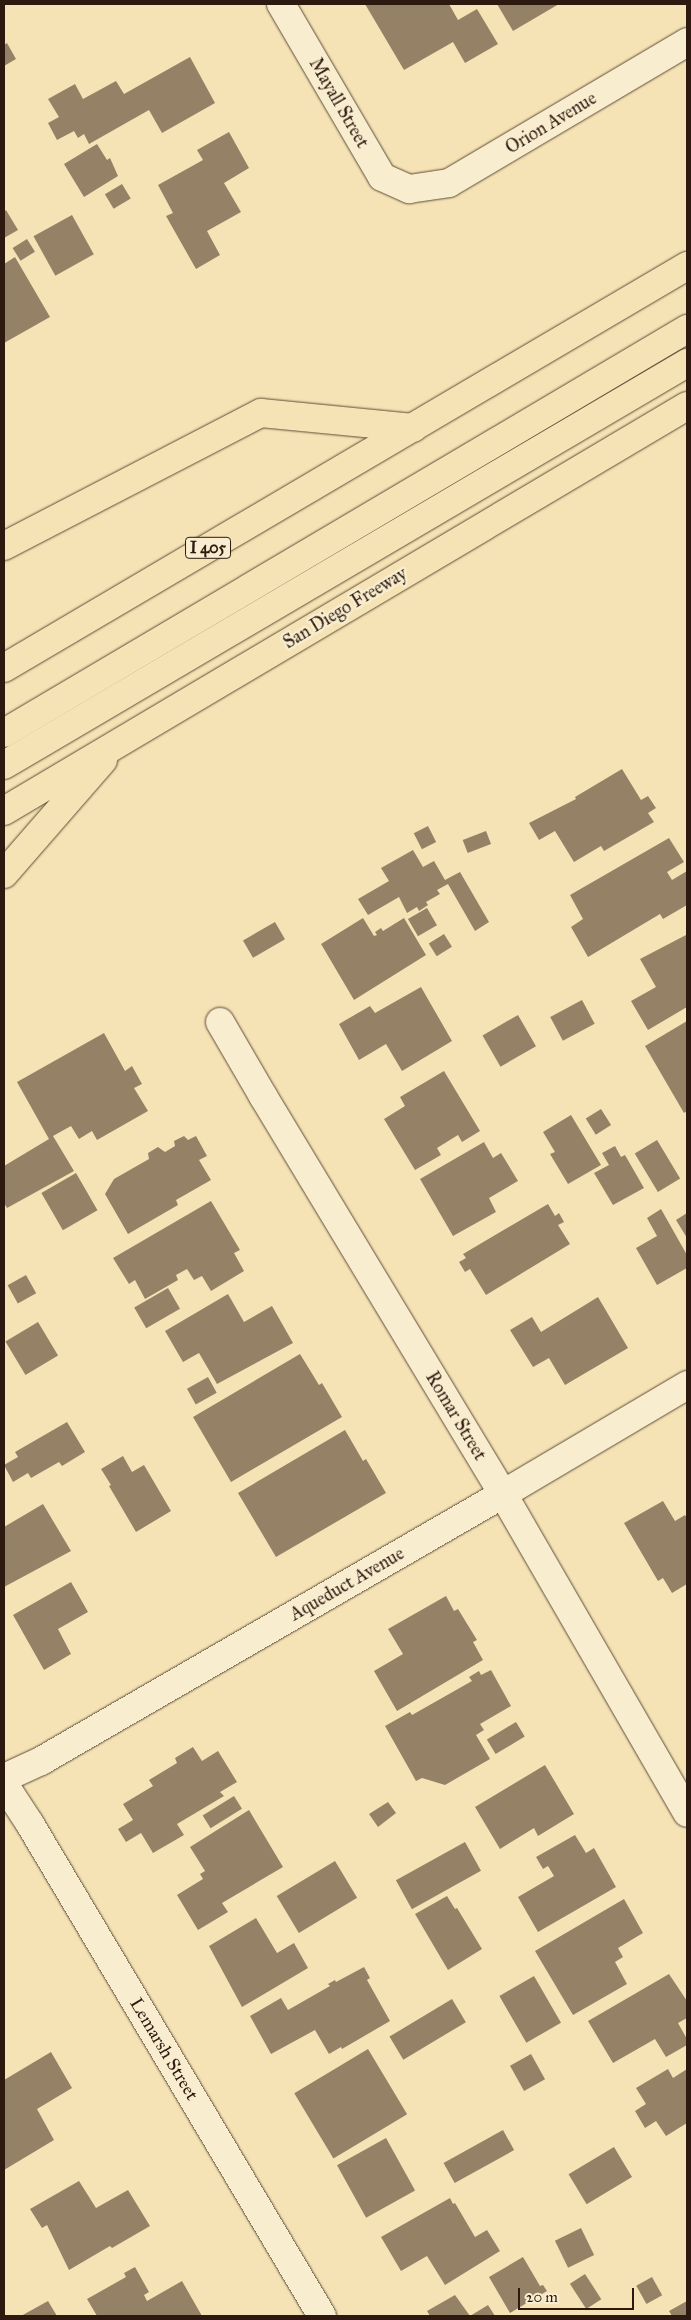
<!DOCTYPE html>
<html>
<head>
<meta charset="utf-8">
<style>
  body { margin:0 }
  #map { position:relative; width:691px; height:2320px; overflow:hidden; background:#f5e3b5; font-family:"IM FELL Great Primer",serif }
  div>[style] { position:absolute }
  .building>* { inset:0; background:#958266; transform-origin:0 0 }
  .roads { filter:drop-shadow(0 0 1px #5f4c39) drop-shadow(0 0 1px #5f4c39) }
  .street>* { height:28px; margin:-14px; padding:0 14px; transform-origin:14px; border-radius:14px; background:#f8edcf }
  .highway>* { height:28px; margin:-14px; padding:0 14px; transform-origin:14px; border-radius:14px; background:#f5e3b5 }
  span { translate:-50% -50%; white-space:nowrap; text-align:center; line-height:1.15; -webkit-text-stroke:5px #f8edcf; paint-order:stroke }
  .shield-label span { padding:1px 4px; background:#f8edcf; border:1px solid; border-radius:4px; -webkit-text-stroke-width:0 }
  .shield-label { font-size:16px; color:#2d1910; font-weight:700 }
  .street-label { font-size:18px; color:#2d1910 }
  .frame { position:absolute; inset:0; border:5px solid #2d1910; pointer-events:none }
  .scale { position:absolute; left:518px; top:2288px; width:116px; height:22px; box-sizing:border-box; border:2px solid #2d1910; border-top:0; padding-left:6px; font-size:15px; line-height:18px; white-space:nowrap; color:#2d1910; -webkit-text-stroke:4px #f8edcf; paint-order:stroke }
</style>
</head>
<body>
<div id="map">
  <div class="building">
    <div style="clip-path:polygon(365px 4px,449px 4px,458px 20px,477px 9px,498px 44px,465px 63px,453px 42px,404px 70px)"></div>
    <div style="clip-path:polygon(497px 4px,559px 4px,513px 31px)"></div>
    <div style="clip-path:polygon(7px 43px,16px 59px,4px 66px,4px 45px)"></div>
    <div style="clip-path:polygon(190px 57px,215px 103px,162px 133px,149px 110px,89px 144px,84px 134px,78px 138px,74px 131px,57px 140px,48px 123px,59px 117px,48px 99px,75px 84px,83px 99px,116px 81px,124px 94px)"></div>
    <div style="clip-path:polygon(229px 132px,249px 168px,224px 183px,241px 212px,207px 231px,220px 255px,196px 269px,166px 216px,173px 213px,158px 185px,203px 160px,197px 150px)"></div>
    <div style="clip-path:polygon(97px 144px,107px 160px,110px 158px,118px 176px,84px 197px,64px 164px)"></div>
    <div style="left:122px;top:184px;width:17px;height:20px;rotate:59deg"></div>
    <div style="clip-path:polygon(6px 210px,18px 230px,4px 238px,4px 212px)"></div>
    <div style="left:72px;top:215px;width:45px;height:44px;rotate:61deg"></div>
    <div style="left:27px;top:239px;width:15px;height:17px;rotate:58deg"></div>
    <div style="clip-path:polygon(15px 257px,50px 317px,4px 343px,4px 264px)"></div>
    <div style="clip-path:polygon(622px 769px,641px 800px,648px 796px,656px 808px,648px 813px,654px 822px,604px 851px,601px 846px,574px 862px,555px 831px,539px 840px,529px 823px,576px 799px,575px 797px)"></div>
    <div style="left:428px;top:826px;width:18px;height:16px;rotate:63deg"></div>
    <div style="left:486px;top:831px;width:14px;height:25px;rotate:69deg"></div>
    <div style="clip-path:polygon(669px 838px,684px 862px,667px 872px,672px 880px,687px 871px,687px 905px,663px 919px,660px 914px,588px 957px,571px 927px,583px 919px,570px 895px)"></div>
    <div style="clip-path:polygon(413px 850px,423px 867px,434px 861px,445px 880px,460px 872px,489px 922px,475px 931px,448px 884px,437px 890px,440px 894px,426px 902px,428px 905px,419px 911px,417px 907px,407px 913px,399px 897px,368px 915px,358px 899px,389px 881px,381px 868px)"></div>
    <div style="left:427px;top:908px;width:20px;height:22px;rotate:60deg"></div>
    <div style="clip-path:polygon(363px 918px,374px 936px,377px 935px,375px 932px,381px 928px,383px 931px,404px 918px,426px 955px,354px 1000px,321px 944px)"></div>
    <div style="left:275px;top:922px;width:20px;height:37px;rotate:60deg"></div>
    <div style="left:444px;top:934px;width:15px;height:18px;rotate:58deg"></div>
    <div style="clip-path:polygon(686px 935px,687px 1007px,648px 1030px,631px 1001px,656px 987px,640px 959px)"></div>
    <div style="clip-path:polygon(421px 987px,452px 1041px,402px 1071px,386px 1044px,359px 1060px,339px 1024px,370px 1006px,375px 1013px)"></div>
    <div style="left:582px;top:1000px;width:27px;height:36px;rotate:62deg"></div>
    <div style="left:518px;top:1015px;width:36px;height:41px;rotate:60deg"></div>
    <div style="clip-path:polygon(687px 1021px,687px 1111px,684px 1113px,645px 1046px)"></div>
    <div style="clip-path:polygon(104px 1033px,125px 1071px,132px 1066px,142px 1084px,134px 1088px,148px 1111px,97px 1140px,92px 1131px,79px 1139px,71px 1126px,53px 1136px,74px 1171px,7px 1208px,4px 1203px,4px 1166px,49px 1139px,17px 1082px)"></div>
    <div style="clip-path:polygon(444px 1071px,480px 1131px,462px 1142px,458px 1135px,437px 1148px,441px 1155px,415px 1170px,384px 1119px,405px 1106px,400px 1097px)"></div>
    <div style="left:601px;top:1109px;width:19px;height:18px;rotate:58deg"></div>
    <div style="clip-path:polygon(571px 1115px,601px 1165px,568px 1184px,550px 1154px,555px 1152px,543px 1132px)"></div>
    <div style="clip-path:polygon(184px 1136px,188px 1140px,196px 1136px,207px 1156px,199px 1160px,211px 1180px,176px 1200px,178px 1205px,128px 1234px,105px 1194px,114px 1179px,149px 1159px,148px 1153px,158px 1147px,165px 1152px,175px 1146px,174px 1141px)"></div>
    <div style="left:657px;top:1140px;width:45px;height:26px;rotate:59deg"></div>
    <div style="clip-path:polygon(484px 1142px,493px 1158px,501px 1153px,518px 1181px,489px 1198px,496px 1212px,453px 1236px,420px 1179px)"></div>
    <div style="clip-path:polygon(615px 1146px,621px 1157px,625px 1155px,644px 1188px,613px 1205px,594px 1173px,609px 1165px,602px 1153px)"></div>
    <div style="left:76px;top:1173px;width:43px;height:40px;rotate:60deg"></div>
    <div style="clip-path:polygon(211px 1201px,240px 1250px,234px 1253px,244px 1271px,211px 1291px,202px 1276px,194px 1280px,187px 1269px,176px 1275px,178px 1280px,145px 1299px,135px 1280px,129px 1284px,113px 1258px)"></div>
    <div style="clip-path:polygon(548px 1204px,555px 1216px,559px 1213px,564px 1222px,558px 1225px,570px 1244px,486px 1295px,470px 1269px,465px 1272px,459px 1262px,466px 1258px,463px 1254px)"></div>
    <div style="clip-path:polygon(661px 1209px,687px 1255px,687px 1268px,657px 1285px,636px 1248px,657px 1236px,647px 1218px)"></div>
    <div style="clip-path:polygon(687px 1213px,687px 1238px,676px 1220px)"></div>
    <div style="left:26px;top:1275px;width:21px;height:21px;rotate:61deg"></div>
    <div style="left:168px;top:1288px;width:24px;height:39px;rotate:60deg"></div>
    <div style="clip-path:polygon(228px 1294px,244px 1322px,272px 1306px,293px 1343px,217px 1384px,199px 1353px,183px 1362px,165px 1331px)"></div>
    <div style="clip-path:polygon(598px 1297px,628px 1348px,565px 1385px,549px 1358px,533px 1367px,510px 1330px,532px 1317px,541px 1332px)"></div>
    <div style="left:38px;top:1322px;width:39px;height:38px;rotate:59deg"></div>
    <div style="clip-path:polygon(300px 1354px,319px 1385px,322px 1383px,342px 1417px,231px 1482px,193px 1417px)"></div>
    <div style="left:208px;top:1377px;width:18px;height:24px;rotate:61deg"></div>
    <div style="clip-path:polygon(67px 1422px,85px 1452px,62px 1466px,59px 1462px,31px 1478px,28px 1473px,13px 1482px,4px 1465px,18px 1457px,15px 1452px)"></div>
    <div style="clip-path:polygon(345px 1430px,363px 1461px,366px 1459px,386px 1493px,276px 1557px,238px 1493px)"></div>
    <div style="clip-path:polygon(123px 1456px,132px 1472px,144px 1465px,171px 1511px,136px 1532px,109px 1486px,111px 1485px,101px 1469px)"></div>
    <div style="clip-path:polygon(663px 1501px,675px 1521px,685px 1515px,687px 1518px,687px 1584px,672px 1593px,663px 1578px,658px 1581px,624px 1523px)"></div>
    <div style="clip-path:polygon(43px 1504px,71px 1551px,4px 1587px,4px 1527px)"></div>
    <div style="clip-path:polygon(71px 1582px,88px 1612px,58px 1629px,71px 1654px,44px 1670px,13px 1615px)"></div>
    <div style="clip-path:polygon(446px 1596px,454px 1611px,458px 1609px,477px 1640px,473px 1642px,483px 1660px,397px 1711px,374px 1671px,403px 1654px,388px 1629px)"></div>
    <div style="clip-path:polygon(491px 1670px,511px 1706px,480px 1724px,484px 1730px,476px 1735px,490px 1759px,445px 1785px,422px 1778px,416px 1781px,385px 1726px,410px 1712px,412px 1715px,472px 1681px,469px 1677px,479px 1671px,481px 1675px)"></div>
    <div style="left:516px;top:1722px;width:17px;height:34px;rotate:59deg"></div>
    <div style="clip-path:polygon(193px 1747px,202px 1761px,218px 1751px,237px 1782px,220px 1792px,224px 1796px,177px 1824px,184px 1835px,153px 1853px,141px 1833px,126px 1842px,118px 1829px,133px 1820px,123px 1804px,153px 1786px,149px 1780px,177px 1763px,175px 1758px)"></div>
    <div style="clip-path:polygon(545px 1765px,574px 1814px,538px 1836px,534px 1828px,500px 1849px,475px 1807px)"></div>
    <div style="left:234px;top:1796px;width:15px;height:37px;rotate:58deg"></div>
    <div style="clip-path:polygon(388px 1802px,396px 1813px,378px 1827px,369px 1814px)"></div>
    <div style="clip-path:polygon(249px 1810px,283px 1867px,222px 1903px,228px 1912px,198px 1930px,177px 1895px,203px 1879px,200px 1874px,205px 1871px,190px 1847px)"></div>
    <div style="clip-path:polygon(575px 1835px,586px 1853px,594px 1848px,616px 1887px,538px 1932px,518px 1897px,554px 1876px,548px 1866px,543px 1869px,536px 1857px)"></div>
    <div style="left:465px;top:1842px;width:33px;height:79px;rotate:61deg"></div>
    <div style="left:335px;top:1861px;width:43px;height:68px;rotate:59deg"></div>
    <div style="clip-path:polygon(447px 1896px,455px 1909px,457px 1908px,482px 1949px,448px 1970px,415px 1914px)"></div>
    <div style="clip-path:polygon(624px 1899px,643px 1933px,618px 1948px,623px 1957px,615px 1962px,627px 1984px,573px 2015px,535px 1951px)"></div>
    <div style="clip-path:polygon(256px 1918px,277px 1953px,294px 1943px,308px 1968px,242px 2007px,209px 1946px)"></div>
    <div style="clip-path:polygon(364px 1967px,370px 1978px,367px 1980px,390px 2021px,342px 2049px,341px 2047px,329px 2054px,315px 2030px,271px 2054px,250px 2016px,281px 1998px,288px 2010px,330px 1986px,328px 1984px,335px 1980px,336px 1982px)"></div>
    <div style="clip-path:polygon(669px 1974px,687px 2001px,687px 2018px,678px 2023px,687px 2039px,687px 2045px,666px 2057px,655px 2039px,613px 2063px,588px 2021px)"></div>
    <div style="left:534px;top:1976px;width:54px;height:40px;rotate:60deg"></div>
    <div style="left:452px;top:1999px;width:27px;height:73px;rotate:59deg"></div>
    <div style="left:368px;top:2049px;width:76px;height:86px;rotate:59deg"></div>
    <div style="clip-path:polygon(51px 2052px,72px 2088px,37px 2109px,54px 2140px,4px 2170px,4px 2080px)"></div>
    <div style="left:531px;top:2054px;width:29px;height:24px;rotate:61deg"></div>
    <div style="clip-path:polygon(668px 2069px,673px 2078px,687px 2069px,687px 2123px,666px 2136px,656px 2121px,645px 2128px,635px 2111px,646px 2104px,636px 2088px)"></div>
    <div style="left:503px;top:2130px;width:23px;height:68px;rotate:61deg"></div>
    <div style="left:386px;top:2138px;width:60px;height:56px;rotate:61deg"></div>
    <div style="left:614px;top:2147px;width:35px;height:53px;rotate:59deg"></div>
    <div style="clip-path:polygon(79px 2181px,96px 2208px,128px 2190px,150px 2226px,112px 2248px,110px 2246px,69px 2270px,47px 2225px,42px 2228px,30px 2209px)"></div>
    <div style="clip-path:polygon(450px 2198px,453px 2204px,455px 2203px,475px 2237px,487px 2230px,500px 2251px,445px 2285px,427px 2256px,401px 2271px,381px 2237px)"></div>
    <div style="left:581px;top:2228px;width:30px;height:29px;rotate:64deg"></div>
    <div style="clip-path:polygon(523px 2257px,540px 2286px,543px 2285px,547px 2291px,510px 2313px,489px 2277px)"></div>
    <div style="clip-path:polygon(135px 2267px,149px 2292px,144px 2295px,147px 2301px,182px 2281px,202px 2316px,97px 2316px,87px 2299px,126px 2277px,124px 2273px)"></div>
    <div style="left:585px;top:2274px;width:30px;height:18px;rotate:57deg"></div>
    <div style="left:652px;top:2277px;width:21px;height:18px;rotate:61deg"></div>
    <div style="clip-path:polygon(455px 2295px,470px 2316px,430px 2316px,427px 2311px)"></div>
    <div style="clip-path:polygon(48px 2301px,57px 2316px,21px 2316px)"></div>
    <div style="clip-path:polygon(687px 2301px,687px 2316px,672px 2316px,669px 2311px)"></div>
    <div style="clip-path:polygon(488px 2305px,495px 2316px,470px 2316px)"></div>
  </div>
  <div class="roads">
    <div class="street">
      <div style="left:281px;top:4px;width:200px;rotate:59.7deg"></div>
      <div style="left:382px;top:177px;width:30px;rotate:24deg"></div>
      <div style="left:409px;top:189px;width:40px;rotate:-8.5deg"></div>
      <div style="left:449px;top:183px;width:277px;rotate:-30.6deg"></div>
      <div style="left:220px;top:1022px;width:86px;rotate:59.8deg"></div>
      <div style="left:263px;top:1096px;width:465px;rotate:58.9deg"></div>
      <div style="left:503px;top:1494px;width:368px;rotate:60deg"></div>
      <div style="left:4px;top:1778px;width:41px;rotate:-24.7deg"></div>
      <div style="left:41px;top:1761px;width:534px;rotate:-30.02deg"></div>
      <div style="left:503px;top:1494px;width:214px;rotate:-30.6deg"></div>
      <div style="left:4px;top:1784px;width:48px;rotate:57deg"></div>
      <div style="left:30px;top:1824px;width:572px;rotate:59.31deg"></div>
    </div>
    <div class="highway">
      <div style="left:4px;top:546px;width:289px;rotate:-27.4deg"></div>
      <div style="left:261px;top:413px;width:153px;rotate:5.6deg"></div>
      <div style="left:4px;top:668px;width:793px;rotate:-30.48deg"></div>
      <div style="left:4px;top:733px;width:794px;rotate:-30.6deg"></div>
      <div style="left:4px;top:765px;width:793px;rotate:-30.48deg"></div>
      <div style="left:4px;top:811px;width:794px;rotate:-30.67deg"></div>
      <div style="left:4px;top:874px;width:151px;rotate:-49deg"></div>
    </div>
  </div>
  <div class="shield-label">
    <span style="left:208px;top:548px">I 405</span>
  </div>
  <div class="street-label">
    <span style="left:339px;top:103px;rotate:60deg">Mayall Street</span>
    <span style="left:551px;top:123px;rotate:-31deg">Orion Avenue</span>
    <span style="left:345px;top:608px;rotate:-31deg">San Diego Freeway</span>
    <span style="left:456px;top:1416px;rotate:59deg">Romar Street</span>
    <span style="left:347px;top:1584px;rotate:-30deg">Aqueduct Avenue</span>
    <span style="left:164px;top:2049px;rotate:59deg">Lemarsh Street</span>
  </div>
  <div class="frame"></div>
  <div class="scale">20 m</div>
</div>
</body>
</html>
